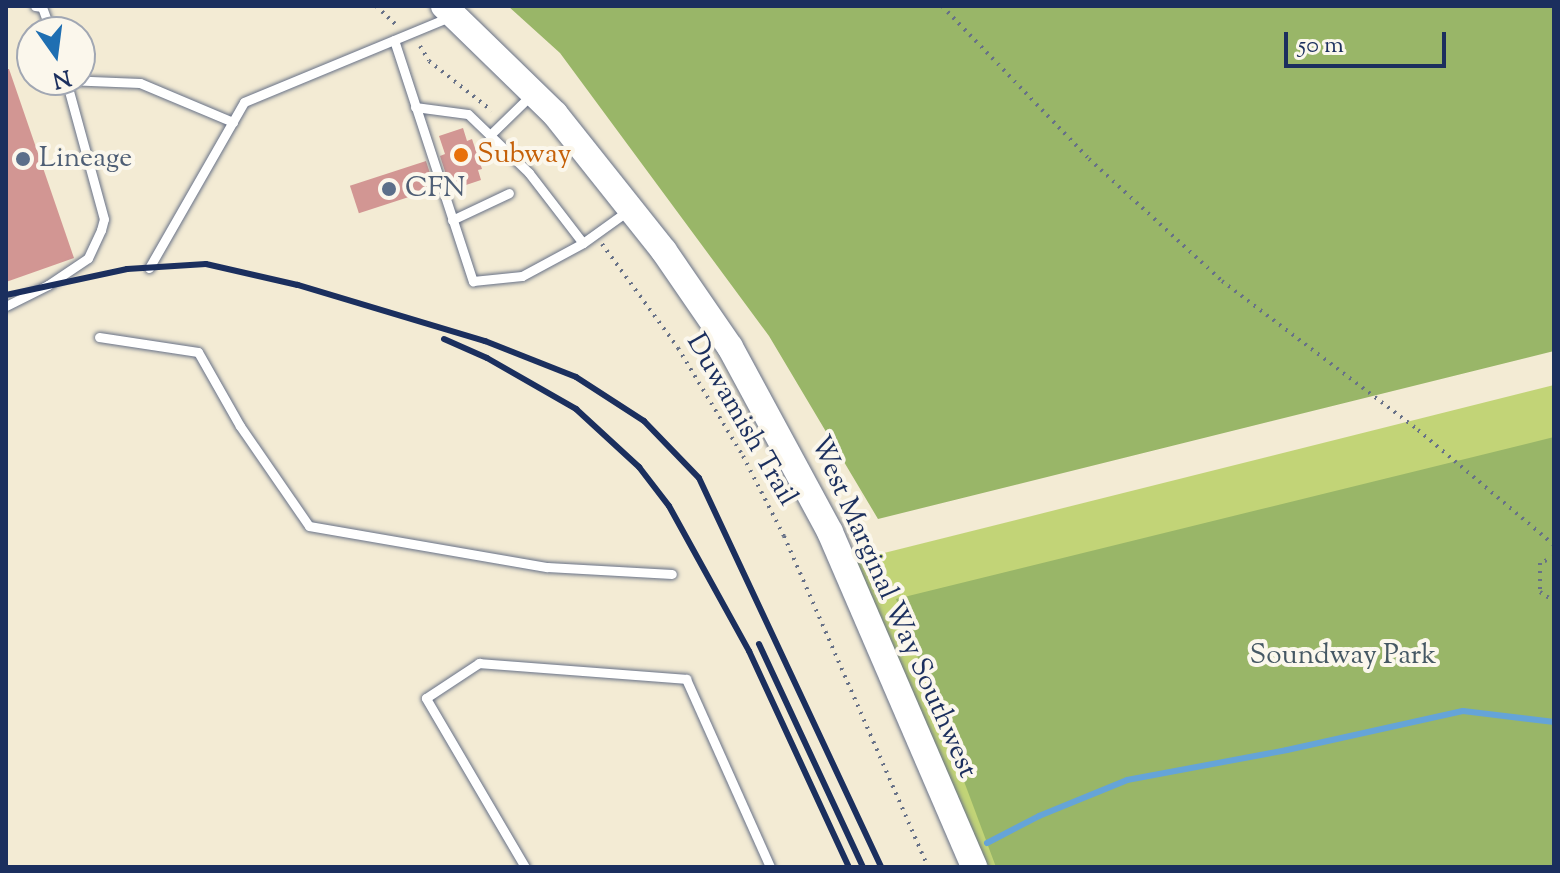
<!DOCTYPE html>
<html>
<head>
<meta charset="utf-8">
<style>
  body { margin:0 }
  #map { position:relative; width:1560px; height:873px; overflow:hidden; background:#f3ebd4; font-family:"Sorts Mill Goudy",serif }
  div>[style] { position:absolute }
  .green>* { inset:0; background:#c2d477 }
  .forest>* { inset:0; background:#99b668 }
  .stream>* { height:6px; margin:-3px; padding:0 3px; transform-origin:3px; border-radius:3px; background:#65a4d8 }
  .building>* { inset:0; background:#d29693; transform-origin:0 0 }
  .path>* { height:4px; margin-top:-2px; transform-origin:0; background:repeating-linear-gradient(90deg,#677187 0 2px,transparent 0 8px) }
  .roads { filter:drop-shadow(0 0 2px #677187) drop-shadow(0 0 2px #677187) }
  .lane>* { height:9px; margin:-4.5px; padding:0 4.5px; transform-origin:4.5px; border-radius:4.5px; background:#fff }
  .secondary>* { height:26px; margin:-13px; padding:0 13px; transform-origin:13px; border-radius:13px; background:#fff }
  .rail>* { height:6px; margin:-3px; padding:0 3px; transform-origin:3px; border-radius:3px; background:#1b2f5e }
  .dots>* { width:22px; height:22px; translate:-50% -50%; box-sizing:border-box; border:4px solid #fbf7ec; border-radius:50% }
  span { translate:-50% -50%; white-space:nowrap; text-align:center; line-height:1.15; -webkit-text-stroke:8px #fbf7ec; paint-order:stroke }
  .food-label { font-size:28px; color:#c56008 }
  .left { translate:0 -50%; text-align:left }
  .service-label { font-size:28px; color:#4e5e75 }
  .street-label { font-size:28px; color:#1b2f5e }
  .park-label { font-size:28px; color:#455864 }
  .frame { position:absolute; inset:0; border:8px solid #1b2f5e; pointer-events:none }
  .north { position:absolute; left:16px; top:16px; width:80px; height:80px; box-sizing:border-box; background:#fbf7ec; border:2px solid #a1a7b3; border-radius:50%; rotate:166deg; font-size:22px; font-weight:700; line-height:32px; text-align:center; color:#1b2f5e }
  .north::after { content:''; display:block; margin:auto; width:28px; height:36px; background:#1f6fb2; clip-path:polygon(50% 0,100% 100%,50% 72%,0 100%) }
  .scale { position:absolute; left:1284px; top:32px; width:162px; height:36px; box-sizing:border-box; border:4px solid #1b2f5e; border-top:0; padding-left:10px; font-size:24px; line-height:28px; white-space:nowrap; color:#1b2f5e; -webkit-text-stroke:6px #fbf7ec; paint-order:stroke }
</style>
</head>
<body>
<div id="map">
  <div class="green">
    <div style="clip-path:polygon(1554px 385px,1554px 867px,983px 867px,852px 561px)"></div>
  </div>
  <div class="forest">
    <div style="clip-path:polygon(508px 6px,1554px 6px,1554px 351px,878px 519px,769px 336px,560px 53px)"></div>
    <div style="clip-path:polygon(1554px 437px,1554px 867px,996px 867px,896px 599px)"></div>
  </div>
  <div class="stream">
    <div style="left:987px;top:843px;width:59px;rotate:-27.4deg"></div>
    <div style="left:1039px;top:816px;width:95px;rotate:-22.2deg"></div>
    <div style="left:1127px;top:780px;width:163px;rotate:-10.6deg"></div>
    <div style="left:1287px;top:750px;width:180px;rotate:-12.5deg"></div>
    <div style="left:1463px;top:711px;width:92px;rotate:6.9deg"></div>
  </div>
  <div class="building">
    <div style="clip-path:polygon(6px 69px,9px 69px,74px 258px,6px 282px)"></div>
    <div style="clip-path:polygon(463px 128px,467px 141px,472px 139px,482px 169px,478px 170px,481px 180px,457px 188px,455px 182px,449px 184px,440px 156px,445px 154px,439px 136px)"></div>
    <div style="left:426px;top:161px;width:29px;height:80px;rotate:72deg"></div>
  </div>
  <div class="path">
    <div style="left:376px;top:6px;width:26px;rotate:43deg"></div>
    <div style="left:942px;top:6px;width:212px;rotate:46.1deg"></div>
    <div style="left:1089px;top:159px;width:180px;rotate:42.5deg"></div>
    <div style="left:1222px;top:281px;width:246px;rotate:37.2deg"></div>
    <div style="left:1418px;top:430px;width:178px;rotate:40.2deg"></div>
    <div style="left:420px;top:46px;width:17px;rotate:59deg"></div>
    <div style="left:429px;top:61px;width:80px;rotate:38.4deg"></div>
    <div style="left:602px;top:244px;width:129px;rotate:53.8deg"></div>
    <div style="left:678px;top:348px;width:126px;rotate:59deg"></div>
    <div style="left:743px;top:456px;width:90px;rotate:62.9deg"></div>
    <div style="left:784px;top:536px;width:361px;rotate:66.5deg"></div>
    <div style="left:1554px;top:557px;width:15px;rotate:157deg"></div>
    <div style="left:1540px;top:563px;width:29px;rotate:90deg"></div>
    <div style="left:1540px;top:592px;width:17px;rotate:33deg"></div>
  </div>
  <div class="roads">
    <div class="lane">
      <div style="left:35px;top:6px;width:7px;rotate:8deg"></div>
      <div style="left:42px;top:7px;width:27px;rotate:70deg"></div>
      <div style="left:394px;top:40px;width:254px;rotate:71.9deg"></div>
      <div style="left:473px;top:281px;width:49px;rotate:-5.8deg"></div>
      <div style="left:522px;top:276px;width:69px;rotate:-28.4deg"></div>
      <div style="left:583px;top:243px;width:57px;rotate:-35.7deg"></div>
      <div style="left:66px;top:80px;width:74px;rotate:2.3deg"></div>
      <div style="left:140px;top:83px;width:101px;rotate:22.8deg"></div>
      <div style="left:415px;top:107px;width:53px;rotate:7.5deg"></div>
      <div style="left:468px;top:114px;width:85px;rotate:44deg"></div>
      <div style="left:529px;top:173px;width:88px;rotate:52.4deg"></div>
      <div style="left:490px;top:135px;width:57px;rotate:-44.3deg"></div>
      <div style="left:452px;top:220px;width:63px;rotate:-25.3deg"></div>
      <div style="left:149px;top:268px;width:191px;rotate:-60.2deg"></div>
      <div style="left:244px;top:102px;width:222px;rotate:-22.5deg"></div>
      <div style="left:6px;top:306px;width:47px;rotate:-26.6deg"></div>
      <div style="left:48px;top:285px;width:48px;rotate:-34deg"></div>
      <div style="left:88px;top:258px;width:31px;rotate:-65deg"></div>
      <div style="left:101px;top:230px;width:11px;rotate:-75deg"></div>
      <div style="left:104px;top:219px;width:144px;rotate:-105.3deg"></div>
      <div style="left:99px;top:337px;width:100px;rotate:8.6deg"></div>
      <div style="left:198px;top:352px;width:85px;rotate:60.4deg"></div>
      <div style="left:240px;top:426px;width:121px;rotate:55.4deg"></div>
      <div style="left:309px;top:526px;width:242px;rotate:9.8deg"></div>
      <div style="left:547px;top:567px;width:125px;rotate:3.2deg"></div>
      <div style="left:525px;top:867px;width:196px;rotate:-120.4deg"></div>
      <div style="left:426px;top:698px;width:64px;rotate:-33.4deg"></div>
      <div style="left:479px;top:663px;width:208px;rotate:4.4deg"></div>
      <div style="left:686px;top:679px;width:206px;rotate:65.9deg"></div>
    </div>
    <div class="secondary">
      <div style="left:444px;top:6px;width:155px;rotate:44.2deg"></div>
      <div style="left:555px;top:114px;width:175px;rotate:51.5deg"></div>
      <div style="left:664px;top:251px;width:116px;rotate:55.5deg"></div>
      <div style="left:730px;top:347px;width:210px;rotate:61.6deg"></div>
      <div style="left:830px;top:532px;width:365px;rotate:66.7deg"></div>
    </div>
  </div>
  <div class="rail">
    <div style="left:6px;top:295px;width:124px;rotate:-12.1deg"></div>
    <div style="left:127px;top:269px;width:79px;rotate:-3.6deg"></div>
    <div style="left:206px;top:264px;width:94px;rotate:12.9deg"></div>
    <div style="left:298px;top:285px;width:195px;rotate:16.7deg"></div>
    <div style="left:485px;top:341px;width:98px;rotate:21.6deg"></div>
    <div style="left:576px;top:377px;width:81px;rotate:32.9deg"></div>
    <div style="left:644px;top:421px;width:79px;rotate:46deg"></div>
    <div style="left:699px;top:478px;width:429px;rotate:64.9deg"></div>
    <div style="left:444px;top:339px;width:47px;rotate:23.8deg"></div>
    <div style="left:487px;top:358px;width:103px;rotate:29.8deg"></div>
    <div style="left:576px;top:409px;width:86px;rotate:42.6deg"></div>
    <div style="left:639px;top:467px;width:49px;rotate:52.4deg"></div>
    <div style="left:669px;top:506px;width:166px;rotate:61.1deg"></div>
    <div style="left:749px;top:651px;width:238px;rotate:65.2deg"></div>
    <div style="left:759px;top:644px;width:246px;rotate:65deg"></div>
  </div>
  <div class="dots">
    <div style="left:461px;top:155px;background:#e8710a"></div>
    <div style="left:23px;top:159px;background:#5c6f8a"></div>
    <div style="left:389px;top:189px;background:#5c6f8a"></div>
  </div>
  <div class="food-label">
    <span class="left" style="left:477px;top:155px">Subway</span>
  </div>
  <div class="service-label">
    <span class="left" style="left:39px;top:159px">Lineage</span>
    <span class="left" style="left:405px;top:189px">CFN</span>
  </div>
  <div class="street-label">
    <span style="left:741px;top:420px;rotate:60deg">Duwamish Trail</span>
    <span style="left:893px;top:607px;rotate:66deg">West Marginal Way Southwest</span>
  </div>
  <div class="park-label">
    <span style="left:1343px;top:656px">Soundway Park</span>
  </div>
  <div class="frame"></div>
  <div class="north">N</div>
  <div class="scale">50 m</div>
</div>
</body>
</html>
